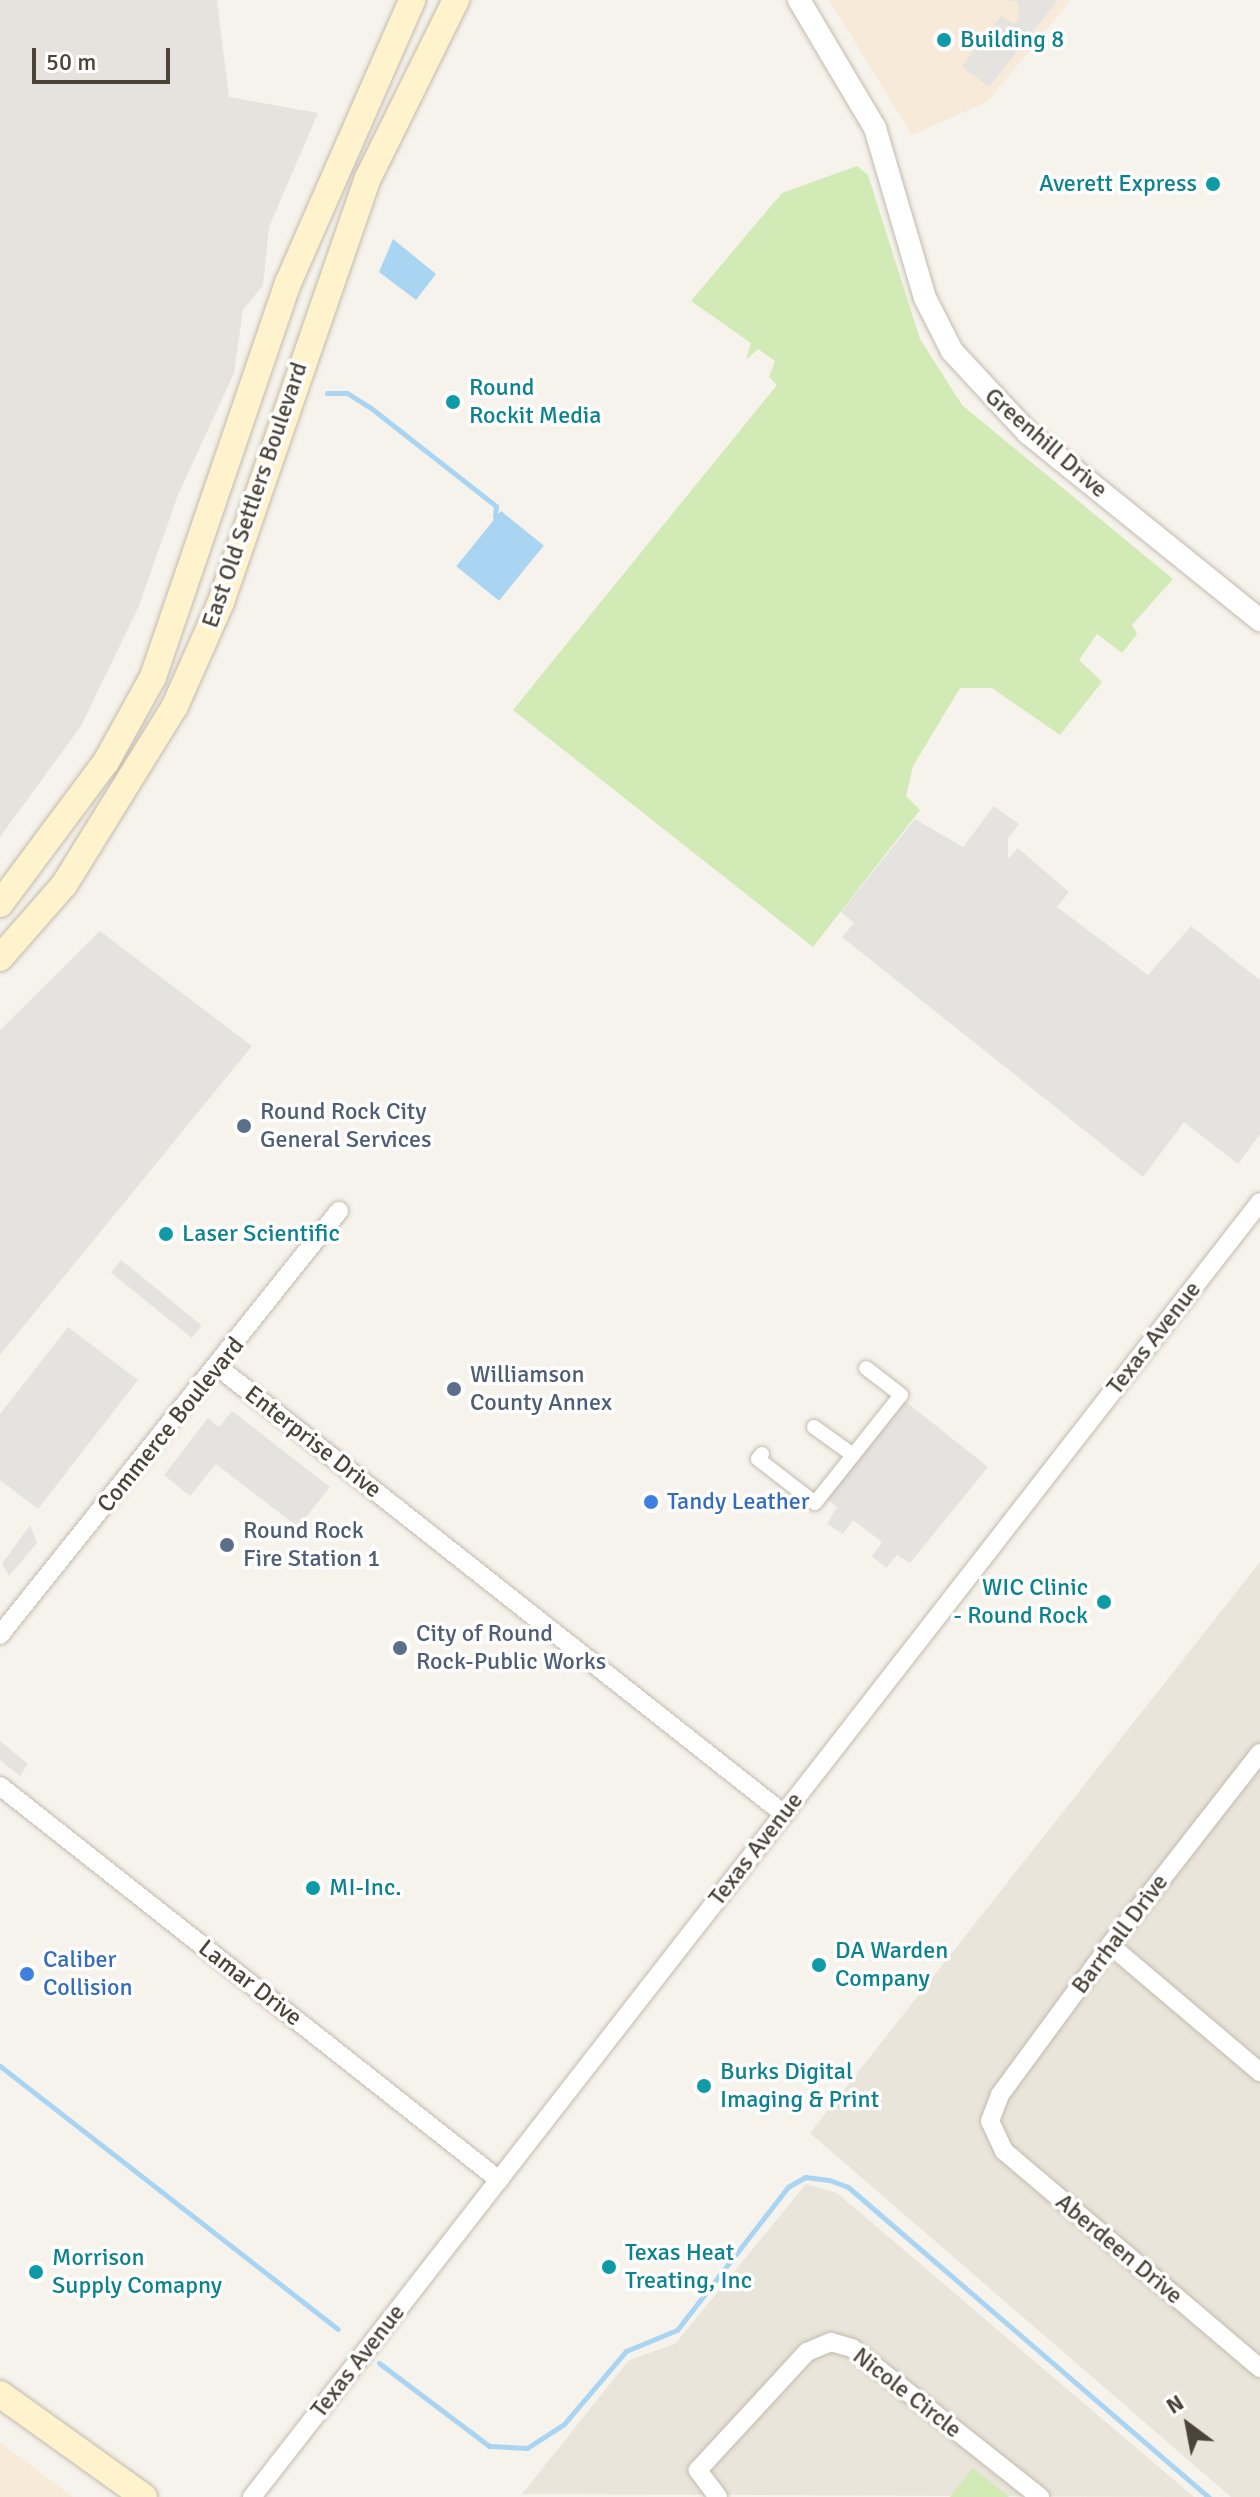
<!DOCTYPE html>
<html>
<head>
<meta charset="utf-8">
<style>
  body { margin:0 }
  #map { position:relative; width:1260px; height:2497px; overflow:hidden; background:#f6f3ec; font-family:Signika,sans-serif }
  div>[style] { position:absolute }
  .residential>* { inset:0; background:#eae5da }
  .commercial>* { inset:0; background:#f7ead8 }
  .industrial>* { inset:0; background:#e6e2dd }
  .green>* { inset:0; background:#d2eab5 }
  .parking>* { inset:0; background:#e5e3e0; transform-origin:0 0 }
  .water>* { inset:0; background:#a9d4f2; transform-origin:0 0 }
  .stream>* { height:5px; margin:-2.5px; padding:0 2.5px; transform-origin:2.5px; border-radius:2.5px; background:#a9d4f2 }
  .roads { filter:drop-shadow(0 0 2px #c2bbae) drop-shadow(0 0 2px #c2bbae) }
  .pedestrian>* { height:14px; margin:-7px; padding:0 7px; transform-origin:7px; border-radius:7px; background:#fff }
  .minor>* { height:18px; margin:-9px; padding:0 9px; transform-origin:9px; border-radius:9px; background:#fff }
  .tertiary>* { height:22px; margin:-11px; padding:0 11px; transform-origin:11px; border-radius:11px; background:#fff }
  .secondary>* { height:26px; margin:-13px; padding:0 13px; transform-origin:13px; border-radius:13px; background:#fff3cd }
  .dots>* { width:22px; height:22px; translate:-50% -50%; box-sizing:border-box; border:4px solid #fff; border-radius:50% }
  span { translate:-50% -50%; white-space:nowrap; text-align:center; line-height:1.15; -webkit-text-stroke:7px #fff; paint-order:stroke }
  .culture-label { font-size:24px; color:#0d838f }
  .left { translate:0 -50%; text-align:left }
  .right { translate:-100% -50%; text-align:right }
  .street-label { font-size:24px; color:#4b4439 }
  .service-label { font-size:24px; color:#4e5e75 }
  .shop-label { font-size:24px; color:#366cbe }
  .north { position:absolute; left:1148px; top:2385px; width:80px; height:80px; -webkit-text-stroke:6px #fff; paint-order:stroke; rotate:328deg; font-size:22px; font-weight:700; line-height:32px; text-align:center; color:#4b4439 }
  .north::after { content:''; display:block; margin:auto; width:28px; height:36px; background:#4b4439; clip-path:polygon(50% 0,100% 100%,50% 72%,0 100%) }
  .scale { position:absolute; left:32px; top:48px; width:138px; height:36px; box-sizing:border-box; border:4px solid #4b4439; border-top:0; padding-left:10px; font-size:24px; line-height:28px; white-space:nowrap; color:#4b4439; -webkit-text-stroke:6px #fff; paint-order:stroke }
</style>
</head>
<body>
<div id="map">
  <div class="residential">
    <div style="clip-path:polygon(1260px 1562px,1260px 2497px,1231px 2497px,810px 2133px)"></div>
    <div style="clip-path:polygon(806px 2184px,837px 2193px,1194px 2497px,522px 2494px,629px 2360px,675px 2344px)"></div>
  </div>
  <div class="commercial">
    <div style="clip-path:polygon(829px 0,1071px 0,987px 102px,912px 135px)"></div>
    <div style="clip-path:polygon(0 2442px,73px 2497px,0 2497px)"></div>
  </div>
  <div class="industrial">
    <div style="clip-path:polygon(0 0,217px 0,229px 97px,318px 113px,269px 227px,263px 285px,243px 310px,234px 373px,178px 495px,138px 608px,81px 726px,0 837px)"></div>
  </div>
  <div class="green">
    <div style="clip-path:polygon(857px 166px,868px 175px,920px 339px,962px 405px,1173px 579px,1132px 625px,1137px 634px,1122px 653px,1097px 634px,1079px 660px,1102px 682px,1060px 735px,992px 688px,960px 688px,913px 766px,906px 796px,920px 810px,813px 947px,513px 710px,777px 385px,769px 377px,775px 361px,758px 349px,746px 360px,751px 343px,691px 301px,782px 193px)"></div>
    <div style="clip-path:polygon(973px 2468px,999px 2489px,1009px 2497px,950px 2497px)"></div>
  </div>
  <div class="parking">
    <div style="clip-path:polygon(1005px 0,1058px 0,989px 87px,962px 66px,1001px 16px,1014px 24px,1019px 19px,1018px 2px)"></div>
    <div style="clip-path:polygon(994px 806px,1019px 824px,1008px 839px,1008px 859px,1018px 848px,1069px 892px,1057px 907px,1148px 975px,1191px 926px,1260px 980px,1260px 1134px,1238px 1164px,1184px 1122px,1143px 1177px,842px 937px,854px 923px,841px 912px,915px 819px,963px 847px)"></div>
    <div style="clip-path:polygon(100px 931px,252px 1046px,0 1355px,0 1030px)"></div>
    <div style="left:121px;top:1260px;width:104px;height:16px;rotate:39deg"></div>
    <div style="clip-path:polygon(68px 1327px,138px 1380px,38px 1509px,0 1480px,0 1414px)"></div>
    <div style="clip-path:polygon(901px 1398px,988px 1467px,910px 1563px,897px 1555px,886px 1568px,872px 1556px,882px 1542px,853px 1520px,843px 1534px,827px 1524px,837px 1507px,824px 1497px)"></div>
    <div style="clip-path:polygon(232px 1411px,330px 1487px,298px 1527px,216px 1464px,190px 1496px,164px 1475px,208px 1418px,219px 1427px)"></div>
    <div style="clip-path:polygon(30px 1525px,37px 1543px,9px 1576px,2px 1564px)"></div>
    <div style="clip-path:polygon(0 1741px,28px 1764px,20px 1776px,0 1760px)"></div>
  </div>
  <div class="water">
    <div style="clip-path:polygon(393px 239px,436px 274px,416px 300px,379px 272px)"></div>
    <div style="left:501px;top:511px;width:55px;height:71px;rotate:39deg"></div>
  </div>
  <div class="stream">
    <div style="left:327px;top:393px;width:20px"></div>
    <div style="left:347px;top:393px;width:28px;rotate:32deg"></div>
    <div style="left:371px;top:408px;width:159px;rotate:38.1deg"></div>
    <div style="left:496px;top:506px;width:11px;rotate:95deg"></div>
    <div style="left:0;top:2066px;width:428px;rotate:37.9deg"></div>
    <div style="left:379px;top:2363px;width:138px;rotate:37deg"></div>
    <div style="left:489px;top:2446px;width:38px;rotate:3deg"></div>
    <div style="left:527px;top:2448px;width:44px;rotate:-33deg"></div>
    <div style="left:564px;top:2424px;width:96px;rotate:-49.7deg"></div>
    <div style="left:626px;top:2351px;width:55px;rotate:-22.4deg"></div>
    <div style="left:677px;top:2330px;width:181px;rotate:-52.2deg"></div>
    <div style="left:788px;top:2187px;width:20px;rotate:-30deg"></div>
    <div style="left:805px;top:2177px;width:24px;rotate:7deg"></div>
    <div style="left:829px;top:2180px;width:20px;rotate:20deg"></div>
    <div style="left:848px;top:2187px;width:476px;rotate:40.7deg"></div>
  </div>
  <div class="roads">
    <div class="pedestrian">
      <div style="left:814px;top:1427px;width:48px;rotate:35.7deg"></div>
      <div style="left:762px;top:1454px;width:6px;rotate:129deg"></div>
      <div style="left:758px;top:1459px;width:72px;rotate:37.7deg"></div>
      <div style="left:815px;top:1503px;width:138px;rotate:-51.5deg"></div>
      <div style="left:901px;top:1395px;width:44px;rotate:-142.4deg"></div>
    </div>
    <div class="minor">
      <div style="left:218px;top:1367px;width:721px;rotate:38.3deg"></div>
      <div style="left:0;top:1635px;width:543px;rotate:-51.36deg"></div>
      <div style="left:1260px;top:1753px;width:244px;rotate:128deg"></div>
      <div style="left:1110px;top:1945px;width:186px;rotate:126.3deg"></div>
      <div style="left:1000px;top:2095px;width:28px;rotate:111deg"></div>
      <div style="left:990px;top:2121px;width:33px;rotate:65deg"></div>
      <div style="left:1004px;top:2151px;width:336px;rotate:40.3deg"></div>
      <div style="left:0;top:1786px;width:636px;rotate:38.29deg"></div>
      <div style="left:1110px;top:1945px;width:197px;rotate:40.3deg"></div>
      <div style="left:252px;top:2497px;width:1641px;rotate:-52.1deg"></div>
      <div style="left:718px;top:2497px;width:34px;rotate:-127deg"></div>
      <div style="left:698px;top:2470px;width:161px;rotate:-47.3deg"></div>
      <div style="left:807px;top:2352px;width:26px;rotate:-23deg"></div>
      <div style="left:831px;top:2342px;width:22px;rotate:16deg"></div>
      <div style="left:852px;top:2348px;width:240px;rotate:38.4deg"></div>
    </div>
    <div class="tertiary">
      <div style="left:799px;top:0;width:149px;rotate:59.3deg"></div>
      <div style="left:875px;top:128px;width:177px;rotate:73.6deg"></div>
      <div style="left:925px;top:298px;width:59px;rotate:63deg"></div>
      <div style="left:952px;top:351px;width:112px;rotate:47.2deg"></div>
      <div style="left:1028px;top:433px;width:298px;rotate:38.9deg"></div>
    </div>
    <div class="secondary">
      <div style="left:0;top:904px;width:177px;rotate:-53.3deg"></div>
      <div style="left:106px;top:762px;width:97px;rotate:-61.1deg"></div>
      <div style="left:153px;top:677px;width:416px;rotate:-71.1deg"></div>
      <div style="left:288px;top:283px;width:309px;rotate:-66.3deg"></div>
      <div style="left:0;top:958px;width:97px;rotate:-48.8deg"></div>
      <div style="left:64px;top:885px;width:211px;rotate:-58.2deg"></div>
      <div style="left:175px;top:706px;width:114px;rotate:-66.1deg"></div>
      <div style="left:221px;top:602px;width:449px;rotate:-70.9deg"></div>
      <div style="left:368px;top:178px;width:199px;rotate:-63.7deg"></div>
      <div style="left:0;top:2394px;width:177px;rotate:35.6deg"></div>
    </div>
  </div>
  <div class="dots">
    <div style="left:944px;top:40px;background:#0f9aa8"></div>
    <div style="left:1213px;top:184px;background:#0f9aa8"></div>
    <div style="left:453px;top:402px;background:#0f9aa8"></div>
    <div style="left:244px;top:1126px;background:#5c6f8a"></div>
    <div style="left:166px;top:1234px;background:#0f9aa8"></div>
    <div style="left:454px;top:1389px;background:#5c6f8a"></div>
    <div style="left:651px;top:1502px;background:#3f7fe0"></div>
    <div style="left:227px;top:1545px;background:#5c6f8a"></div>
    <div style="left:1104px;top:1602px;background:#0f9aa8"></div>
    <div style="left:400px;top:1648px;background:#5c6f8a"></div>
    <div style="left:313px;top:1888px;background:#0f9aa8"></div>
    <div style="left:819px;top:1965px;background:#0f9aa8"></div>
    <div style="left:27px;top:1974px;background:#3f7fe0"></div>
    <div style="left:704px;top:2086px;background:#0f9aa8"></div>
    <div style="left:609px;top:2267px;background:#0f9aa8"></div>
    <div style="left:36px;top:2272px;background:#0f9aa8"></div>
  </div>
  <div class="culture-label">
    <span class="left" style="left:960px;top:40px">Building 8</span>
    <span class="right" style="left:1197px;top:184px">Averett Express</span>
    <span class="left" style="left:469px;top:402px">Round<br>Rockit Media</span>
    <span class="left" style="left:182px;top:1234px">Laser Scientific</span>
    <span class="right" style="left:1088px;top:1602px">WIC Clinic<br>- Round Rock</span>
    <span class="left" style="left:329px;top:1888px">MI-Inc.</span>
    <span class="left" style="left:835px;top:1965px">DA Warden<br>Company</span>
    <span class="left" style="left:720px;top:2086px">Burks Digital<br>Imaging &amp; Print</span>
    <span class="left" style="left:625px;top:2267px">Texas Heat<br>Treating, Inc</span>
    <span class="left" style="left:52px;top:2272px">Morrison<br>Supply Comapny</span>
  </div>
  <div class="street-label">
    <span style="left:1046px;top:443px;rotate:41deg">Greenhill Drive</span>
    <span style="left:255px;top:495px;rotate:-71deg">East Old Settlers Boulevard</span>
    <span style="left:1154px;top:1338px;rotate:-52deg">Texas Avenue</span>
    <span style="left:171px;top:1425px;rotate:-51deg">Commerce Boulevard</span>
    <span style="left:313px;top:1442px;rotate:38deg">Enterprise Drive</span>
    <span style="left:756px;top:1849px;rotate:-52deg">Texas Avenue</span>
    <span style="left:1120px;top:1934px;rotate:-53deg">Barrhall Drive</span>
    <span style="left:250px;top:1983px;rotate:38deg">Lamar Drive</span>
    <span style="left:1119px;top:2249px;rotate:40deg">Aberdeen Drive</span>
    <span style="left:358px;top:2361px;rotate:-52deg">Texas Avenue</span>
    <span style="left:907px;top:2393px;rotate:38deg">Nicole Circle</span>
  </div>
  <div class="service-label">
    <span class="left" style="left:260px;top:1126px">Round Rock City<br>General Services</span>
    <span class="left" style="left:470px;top:1389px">Williamson<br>County Annex</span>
    <span class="left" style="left:243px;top:1545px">Round Rock<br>Fire Station 1</span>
    <span class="left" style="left:416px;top:1648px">City of Round<br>Rock-Public Works</span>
  </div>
  <div class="shop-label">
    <span class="left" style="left:667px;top:1502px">Tandy Leather</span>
    <span class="left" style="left:43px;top:1974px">Caliber<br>Collision</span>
  </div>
  <div class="north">N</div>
  <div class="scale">50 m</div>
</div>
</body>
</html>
